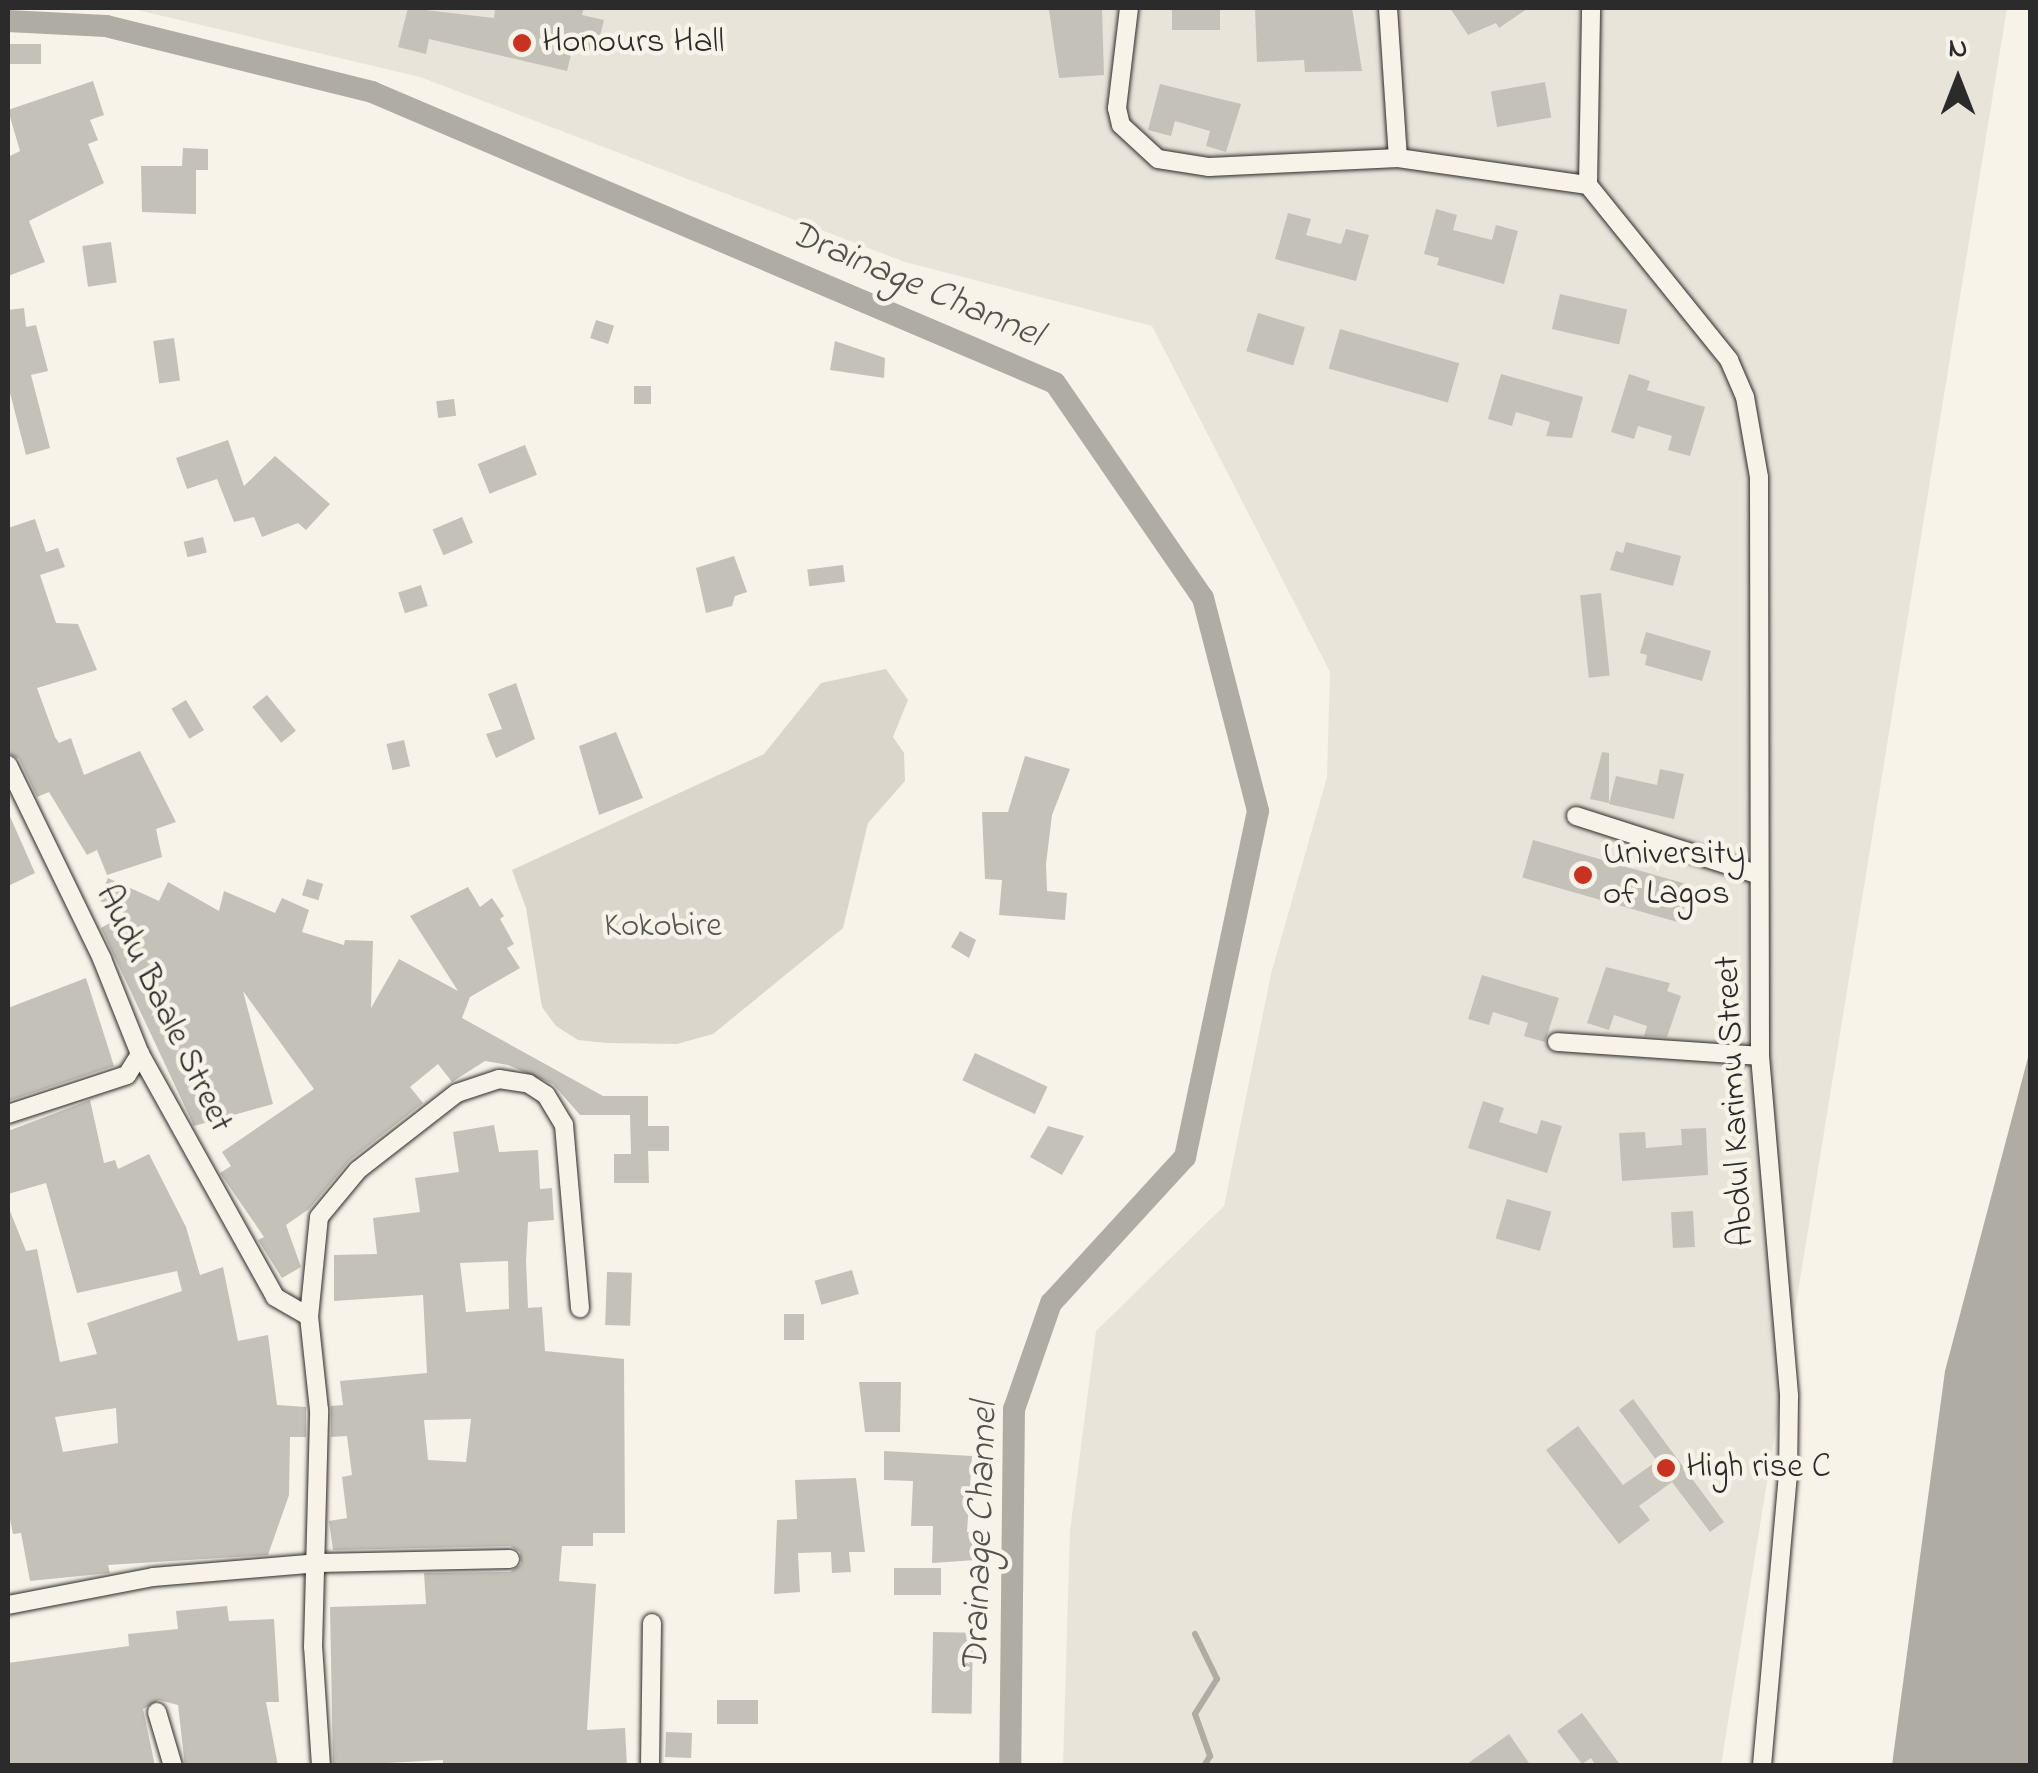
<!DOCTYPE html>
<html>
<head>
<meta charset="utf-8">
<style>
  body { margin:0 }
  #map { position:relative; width:2038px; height:1773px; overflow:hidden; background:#f7f3e8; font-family:"Indie Flower",sans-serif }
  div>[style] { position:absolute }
  .built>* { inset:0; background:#e8e4da }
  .green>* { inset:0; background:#dad6cc }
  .water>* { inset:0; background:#afaca4 }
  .stream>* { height:6px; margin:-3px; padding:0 3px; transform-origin:3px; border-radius:3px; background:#afaca4 }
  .canal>* { height:22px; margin:-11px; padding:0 11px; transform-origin:11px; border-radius:11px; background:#afaca4 }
  .building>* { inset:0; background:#c4c1b9; transform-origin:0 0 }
  .roads { filter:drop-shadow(0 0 2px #2b2b2b) drop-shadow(0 0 2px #2b2b2b) }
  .street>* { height:18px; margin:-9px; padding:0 9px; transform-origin:9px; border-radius:9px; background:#f7f3e8 }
  .dots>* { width:28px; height:28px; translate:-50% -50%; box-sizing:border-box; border:5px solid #f7f3e8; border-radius:50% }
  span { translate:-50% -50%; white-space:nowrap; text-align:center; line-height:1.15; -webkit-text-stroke:9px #f7f3e8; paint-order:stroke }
  .poi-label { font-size:35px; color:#2b2b2b }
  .left { translate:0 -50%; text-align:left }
  .park-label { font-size:35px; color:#575653 }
  .street-label { font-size:35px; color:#2b2b2b }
  .water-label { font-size:38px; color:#53524f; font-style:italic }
  .frame { position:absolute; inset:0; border:10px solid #2b2b2b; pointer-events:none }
  .north { position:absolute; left:1908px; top:30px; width:100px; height:100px; -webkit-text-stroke:8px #f7f3e8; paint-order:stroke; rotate:0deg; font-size:28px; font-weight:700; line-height:40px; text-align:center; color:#2b2b2b }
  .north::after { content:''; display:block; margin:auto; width:35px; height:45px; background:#2b2b2b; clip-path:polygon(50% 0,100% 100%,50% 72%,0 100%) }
</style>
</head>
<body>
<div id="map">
  <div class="built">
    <div style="clip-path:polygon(129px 8px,2007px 8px,1721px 1765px,1063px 1765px,1070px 1531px,1096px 1331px,1224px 1206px,1271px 974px,1327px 777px,1330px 672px,1152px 326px,905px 262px,420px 77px)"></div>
  </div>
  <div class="green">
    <div style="clip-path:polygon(886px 669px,908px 700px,893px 737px,904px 753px,905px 781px,868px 823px,843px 928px,713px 1034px,677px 1044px,607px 1043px,578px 1040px,556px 1026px,542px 1007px,526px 908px,512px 870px,764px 754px,821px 683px)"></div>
  </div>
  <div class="water">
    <div style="clip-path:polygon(2030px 1050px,2030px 1765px,1892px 1765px,1945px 1371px)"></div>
  </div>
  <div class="stream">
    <div style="left:1195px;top:1634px;width:50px;rotate:63.9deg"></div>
    <div style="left:1217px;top:1679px;width:41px;rotate:122.2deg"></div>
    <div style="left:1195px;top:1714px;width:45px;rotate:70.3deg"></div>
    <div style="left:1210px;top:1756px;width:12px;rotate:121deg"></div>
  </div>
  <div class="canal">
    <div style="left:8px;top:21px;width:98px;rotate:2.9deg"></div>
    <div style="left:106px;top:26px;width:274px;rotate:13.9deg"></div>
    <div style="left:372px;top:92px;width:742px;rotate:23.08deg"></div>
    <div style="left:1055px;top:383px;width:261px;rotate:55.5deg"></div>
    <div style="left:1203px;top:598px;width:220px;rotate:75.5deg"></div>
    <div style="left:1258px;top:811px;width:354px;rotate:101.9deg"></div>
    <div style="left:1185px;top:1157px;width:198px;rotate:132.5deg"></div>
    <div style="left:1051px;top:1303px;width:112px;rotate:109.2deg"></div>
    <div style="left:1014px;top:1409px;width:357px;rotate:90.6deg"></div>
  </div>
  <div class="building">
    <div style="clip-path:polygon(408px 8px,494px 18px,495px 8px,584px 8px,582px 15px,604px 20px,596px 52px,573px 47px,567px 71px,429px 39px,426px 54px,398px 47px)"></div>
    <div style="clip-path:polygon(1102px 8px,1104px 75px,1059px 78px,1049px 10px)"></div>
    <div style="left:1172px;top:8px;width:48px;height:22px"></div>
    <div style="clip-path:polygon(1255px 8px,1352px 8px,1362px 71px,1305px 72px,1304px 60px,1257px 62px)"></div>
    <div style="clip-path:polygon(1450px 8px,1528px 8px,1499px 28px,1496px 23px,1468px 35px)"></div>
    <div style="left:8px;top:44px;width:33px;height:20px"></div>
    <div style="clip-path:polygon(93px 81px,104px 115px,90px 120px,98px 140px,88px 144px,104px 183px,29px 221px,45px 262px,8px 276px,8px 157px,20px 151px,8px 110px)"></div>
    <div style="left:1545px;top:82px;width:36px;height:55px;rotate:80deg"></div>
    <div style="clip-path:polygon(1160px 84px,1241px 104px,1226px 152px,1206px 146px,1210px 131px,1175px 121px,1171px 136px,1148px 130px)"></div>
    <div style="clip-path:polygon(183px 148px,208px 149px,208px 170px,196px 170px,196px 214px,142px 212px,141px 166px,182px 166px)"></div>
    <div style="clip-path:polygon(1436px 209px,1457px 215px,1453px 230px,1492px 240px,1496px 225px,1518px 231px,1504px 284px,1437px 265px,1439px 258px,1424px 254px)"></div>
    <div style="clip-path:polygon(1288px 213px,1311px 219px,1306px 235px,1341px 244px,1346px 229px,1369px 235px,1356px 281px,1275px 259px)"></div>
    <div style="left:111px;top:242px;width:41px;height:29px;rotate:82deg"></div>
    <div style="left:1560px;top:294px;width:69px;height:36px;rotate:13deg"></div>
    <div style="clip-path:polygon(24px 308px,26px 327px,36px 325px,48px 371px,31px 375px,50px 448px,26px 455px,8px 385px,8px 310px)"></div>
    <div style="left:1258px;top:313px;width:49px;height:40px;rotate:17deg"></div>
    <div style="left:596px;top:320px;width:19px;height:19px;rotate:18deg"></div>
    <div style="left:1340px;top:329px;width:124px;height:41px;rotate:16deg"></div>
    <div style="left:174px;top:338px;width:43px;height:21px;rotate:82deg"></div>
    <div style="clip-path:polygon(835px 341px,885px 358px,884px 378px,830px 370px)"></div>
    <div style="clip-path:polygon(1501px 374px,1583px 397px,1572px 438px,1546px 436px,1550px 422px,1516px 412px,1512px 426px,1488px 419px)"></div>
    <div style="clip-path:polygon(1629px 374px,1650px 381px,1647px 390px,1705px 407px,1690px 456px,1668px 450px,1672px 436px,1638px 426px,1634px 439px,1611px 432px)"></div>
    <div style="left:651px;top:386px;width:18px;height:17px;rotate:90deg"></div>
    <div style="left:454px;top:399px;width:17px;height:18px;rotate:83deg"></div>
    <div style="clip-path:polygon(228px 440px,244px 486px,275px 456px,330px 504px,306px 530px,298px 523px,262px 537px,254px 517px,234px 522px,217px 479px,187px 489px,176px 458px)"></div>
    <div style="left:525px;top:445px;width:32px;height:51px;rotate:68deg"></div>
    <div style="left:462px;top:517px;width:28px;height:32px;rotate:67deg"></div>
    <div style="clip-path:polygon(35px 519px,46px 552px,58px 548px,65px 567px,40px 575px,56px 623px,78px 624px,97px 670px,37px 688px,55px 737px,59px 743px,71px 738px,84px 775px,140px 751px,176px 822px,156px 829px,162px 857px,107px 875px,97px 850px,87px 855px,49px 792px,37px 797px,19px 759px,8px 753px,8px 528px)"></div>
    <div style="left:203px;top:537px;width:16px;height:20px;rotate:76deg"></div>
    <div style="clip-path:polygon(1626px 542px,1681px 556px,1673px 586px,1610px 570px,1616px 551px,1623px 553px)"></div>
    <div style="clip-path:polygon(734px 556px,747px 592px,735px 596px,732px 606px,706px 613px,696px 568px)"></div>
    <div style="left:843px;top:565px;width:17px;height:36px;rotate:83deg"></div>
    <div style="left:421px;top:585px;width:22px;height:24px;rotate:72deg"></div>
    <div style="left:1601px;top:593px;width:83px;height:21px;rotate:84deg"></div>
    <div style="clip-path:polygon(1646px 632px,1711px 651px,1702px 681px,1645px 665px,1647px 655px,1640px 653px)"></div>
    <div style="clip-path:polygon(516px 683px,535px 739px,496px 758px,486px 734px,502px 729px,488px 694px)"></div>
    <div style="left:267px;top:695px;width:46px;height:19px;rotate:51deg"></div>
    <div style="left:186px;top:700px;width:35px;height:17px;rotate:59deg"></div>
    <div style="clip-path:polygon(616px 732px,643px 798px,599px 815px,579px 746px)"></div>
    <div style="left:404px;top:740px;width:27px;height:18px;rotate:77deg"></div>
    <div style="clip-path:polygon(1602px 752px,1609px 753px,1609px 803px,1590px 799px)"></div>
    <div style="clip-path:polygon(1025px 756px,1070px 769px,1052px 815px,1046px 864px,1047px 891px,1067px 893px,1065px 920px,999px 915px,1002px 880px,985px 879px,982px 812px,1008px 812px)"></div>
    <div style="clip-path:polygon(1660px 769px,1684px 774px,1674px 819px,1609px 804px,1616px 776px,1657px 785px)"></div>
    <div style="clip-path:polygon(8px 812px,35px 873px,8px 886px)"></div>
    <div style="left:1533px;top:840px;width:164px;height:39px;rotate:16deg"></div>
    <div style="clip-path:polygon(108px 878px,159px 901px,168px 882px,219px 911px,224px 891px,275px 913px,282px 898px,309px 910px,302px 932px,344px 945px,345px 940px,373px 941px,371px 1008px,399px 959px,458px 991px,410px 916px,468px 887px,480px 907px,492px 898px,504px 916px,500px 919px,514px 944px,507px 948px,520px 968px,470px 997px,462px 1018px,603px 1096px,648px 1096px,648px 1126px,669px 1126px,669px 1151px,648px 1151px,649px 1183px,614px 1183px,614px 1154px,631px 1154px,630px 1115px,580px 1115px,553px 1084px,508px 1065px,485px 1061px,452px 1082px,438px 1064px,410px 1087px,423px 1103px,350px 1160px,309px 1209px,286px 1225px,301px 1267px,282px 1278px,258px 1240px,264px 1237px,220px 1173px,231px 1166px,222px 1152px,314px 1089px,243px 991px,273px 1104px,194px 1126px,101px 928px,126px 914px,98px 900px)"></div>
    <div style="left:307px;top:879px;width:17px;height:17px;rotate:17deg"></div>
    <div style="clip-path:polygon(960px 931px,976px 940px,969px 958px,951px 947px)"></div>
    <div style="clip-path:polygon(1606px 967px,1670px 983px,1667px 991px,1681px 996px,1667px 1037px,1644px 1036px,1647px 1026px,1614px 1015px,1609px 1030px,1587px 1023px)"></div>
    <div style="clip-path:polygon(1482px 975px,1559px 998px,1545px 1042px,1524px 1036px,1528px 1023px,1493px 1012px,1489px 1025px,1468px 1019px)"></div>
    <div style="clip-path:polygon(86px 978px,114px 1066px,8px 1101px,8px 1008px)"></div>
    <div style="left:975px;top:1053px;width:80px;height:30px;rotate:25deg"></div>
    <div style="clip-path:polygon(evenodd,90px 1100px,104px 1163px,115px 1160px,118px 1169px,149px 1154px,186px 1227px,200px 1275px,223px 1267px,238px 1341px,268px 1335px,277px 1405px,306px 1407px,306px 1437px,290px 1437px,289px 1495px,268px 1555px,108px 1565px,110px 1573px,30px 1581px,21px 1533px,13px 1534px,8px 1510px,8px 1206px,26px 1251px,37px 1249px,60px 1362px,97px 1354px,87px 1323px,182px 1291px,177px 1271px,77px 1293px,46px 1183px,8px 1194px,8px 1131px,90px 1100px,116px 1408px,118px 1443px,63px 1452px,55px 1417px,116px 1408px)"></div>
    <div style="clip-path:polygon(1483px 1101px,1504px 1108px,1499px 1122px,1537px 1134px,1541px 1120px,1562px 1126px,1547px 1173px,1468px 1148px)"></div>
    <div style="clip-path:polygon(evenodd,494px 1125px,499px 1152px,538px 1150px,540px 1189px,552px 1188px,554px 1220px,528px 1222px,526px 1261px,528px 1308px,542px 1307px,545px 1351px,624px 1359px,625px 1533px,593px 1533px,593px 1546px,562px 1546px,559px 1581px,596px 1584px,587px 1730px,625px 1728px,627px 1766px,443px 1766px,443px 1760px,333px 1766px,330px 1607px,426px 1604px,424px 1573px,510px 1572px,521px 1564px,520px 1552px,510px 1546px,333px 1550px,329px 1521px,347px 1518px,342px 1477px,352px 1475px,347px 1436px,331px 1437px,331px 1406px,343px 1405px,340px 1381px,427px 1373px,423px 1295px,334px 1301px,334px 1255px,377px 1254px,373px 1218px,420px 1212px,415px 1178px,459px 1172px,453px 1132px,494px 1125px,508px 1261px,509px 1309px,466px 1312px,460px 1263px,508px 1261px,494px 1125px,471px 1419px,466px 1462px,428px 1460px,424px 1420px,471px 1419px)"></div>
    <div style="clip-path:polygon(1048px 1126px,1084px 1136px,1062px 1175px,1030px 1157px)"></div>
    <div style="clip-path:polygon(1706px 1128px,1708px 1175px,1622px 1181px,1619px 1133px,1645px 1132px,1646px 1148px,1682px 1145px,1681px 1129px)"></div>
    <div style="left:1507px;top:1199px;width:46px;height:41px;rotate:16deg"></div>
    <div style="left:1693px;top:1211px;width:36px;height:22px;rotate:87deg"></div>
    <div style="left:852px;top:1270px;width:25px;height:39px;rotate:74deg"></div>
    <div style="left:607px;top:1272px;width:25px;height:53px;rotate:2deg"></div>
    <div style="left:784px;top:1314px;width:20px;height:26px"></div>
    <div style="clip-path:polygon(859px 1382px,901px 1382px,900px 1432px,865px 1432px)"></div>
    <div style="clip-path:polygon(1633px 1399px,1724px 1522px,1710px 1532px,1672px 1482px,1639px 1506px,1650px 1520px,1619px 1544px,1546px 1450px,1578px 1426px,1623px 1485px,1657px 1461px,1619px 1410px)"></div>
    <div style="clip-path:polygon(884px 1451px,972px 1456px,967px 1532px,977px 1532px,976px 1560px,932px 1563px,933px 1526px,911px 1526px,913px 1481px,884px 1480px)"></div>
    <div style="clip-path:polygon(856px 1478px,865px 1552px,849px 1552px,851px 1572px,832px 1573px,831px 1552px,798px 1553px,800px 1592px,774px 1594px,777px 1520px,797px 1519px,795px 1480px)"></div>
    <div style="left:894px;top:1568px;width:47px;height:27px"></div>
    <div style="clip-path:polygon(227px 1606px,229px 1621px,274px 1619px,279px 1702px,266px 1702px,278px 1766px,185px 1766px,178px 1705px,159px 1700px,143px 1709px,155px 1766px,8px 1766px,8px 1663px,129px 1646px,128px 1634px,178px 1629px,176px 1611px)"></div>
    <div style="left:933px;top:1632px;width:40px;height:81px;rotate:1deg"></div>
    <div style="left:758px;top:1700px;width:24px;height:41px;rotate:90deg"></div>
    <div style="clip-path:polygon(1582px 1713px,1621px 1766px,1596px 1766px,1591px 1758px,1582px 1764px,1557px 1731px)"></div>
    <div style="left:666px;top:1732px;width:26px;height:25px;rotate:2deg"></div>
    <div style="clip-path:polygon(1509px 1734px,1531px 1766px,1464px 1766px)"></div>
  </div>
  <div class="roads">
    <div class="street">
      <div style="left:1129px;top:8px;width:101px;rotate:96.8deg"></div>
      <div style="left:1117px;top:108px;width:17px;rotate:77deg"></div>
      <div style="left:1121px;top:125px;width:50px;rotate:42.6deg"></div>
      <div style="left:1158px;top:159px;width:52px;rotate:8.9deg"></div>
      <div style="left:1209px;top:167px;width:189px;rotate:-2.7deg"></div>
      <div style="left:1398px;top:158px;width:192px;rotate:8.1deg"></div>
      <div style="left:1388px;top:8px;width:150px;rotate:86.2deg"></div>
      <div style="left:1588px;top:185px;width:225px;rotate:51.1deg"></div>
      <div style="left:1729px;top:360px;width:40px;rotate:66.6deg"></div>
      <div style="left:1745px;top:397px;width:81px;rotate:80.1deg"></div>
      <div style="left:1759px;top:477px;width:579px;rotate:89.9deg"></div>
      <div style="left:1760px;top:1056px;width:342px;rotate:85.1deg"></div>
      <div style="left:1789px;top:1397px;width:77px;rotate:90.7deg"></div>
      <div style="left:1788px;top:1474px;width:293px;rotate:95.1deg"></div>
      <div style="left:1588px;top:185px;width:177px;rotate:-89deg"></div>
      <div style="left:8px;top:765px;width:216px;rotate:64.1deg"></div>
      <div style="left:102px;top:959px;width:102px;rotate:68.2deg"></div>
      <div style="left:140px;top:1054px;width:278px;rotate:60.9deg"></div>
      <div style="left:275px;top:1297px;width:39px;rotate:30deg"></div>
      <div style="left:1576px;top:816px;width:190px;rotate:17.8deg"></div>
      <div style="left:1557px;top:1042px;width:203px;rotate:3.9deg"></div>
      <div style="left:8px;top:1114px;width:125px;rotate:-18.1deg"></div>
      <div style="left:127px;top:1075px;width:25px;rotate:-58deg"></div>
      <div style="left:8px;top:1605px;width:148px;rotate:-10.9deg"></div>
      <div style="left:153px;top:1577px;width:167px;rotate:-4.8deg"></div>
      <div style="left:319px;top:1563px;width:191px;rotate:-1.2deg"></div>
      <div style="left:157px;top:1712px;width:56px;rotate:73.5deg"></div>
      <div style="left:321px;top:1766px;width:119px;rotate:-93.8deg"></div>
      <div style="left:313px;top:1647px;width:237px;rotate:-88.5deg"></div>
      <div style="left:319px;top:1410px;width:94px;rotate:-96.1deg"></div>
      <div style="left:309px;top:1317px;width:100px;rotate:-84.3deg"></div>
      <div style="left:319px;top:1217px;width:61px;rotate:-50.3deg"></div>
      <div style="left:358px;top:1170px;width:125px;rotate:-37.9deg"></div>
      <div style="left:457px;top:1093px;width:44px;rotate:-18.4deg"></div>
      <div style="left:499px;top:1079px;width:30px;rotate:9deg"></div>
      <div style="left:529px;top:1084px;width:20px;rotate:33deg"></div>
      <div style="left:546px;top:1095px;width:35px;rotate:59deg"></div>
      <div style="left:564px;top:1125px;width:184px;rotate:85deg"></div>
      <div style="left:650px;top:1766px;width:143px;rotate:-89.2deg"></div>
    </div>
  </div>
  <div class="dots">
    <div style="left:522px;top:43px;background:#c8321e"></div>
    <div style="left:1583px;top:875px;background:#c8321e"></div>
    <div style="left:1666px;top:1468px;background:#c8321e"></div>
  </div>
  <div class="poi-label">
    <span class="left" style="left:542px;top:43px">Honours Hall</span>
    <span class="left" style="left:1603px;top:875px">University<br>of Lagos</span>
    <span class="left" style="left:1686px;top:1468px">High rise C</span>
  </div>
  <div class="park-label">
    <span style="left:663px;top:927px">Kokobire</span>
  </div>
  <div class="street-label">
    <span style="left:163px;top:1009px;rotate:64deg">Audu Baale Street</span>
    <span style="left:1736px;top:1101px;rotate:-93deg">Abdul Karimu Street</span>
  </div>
  <div class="water-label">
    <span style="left:915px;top:286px;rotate:23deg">Drainage Channel</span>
    <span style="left:982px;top:1537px;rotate:-88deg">Drainage Channel</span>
  </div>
  <div class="frame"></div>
  <div class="north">N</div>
</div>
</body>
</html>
